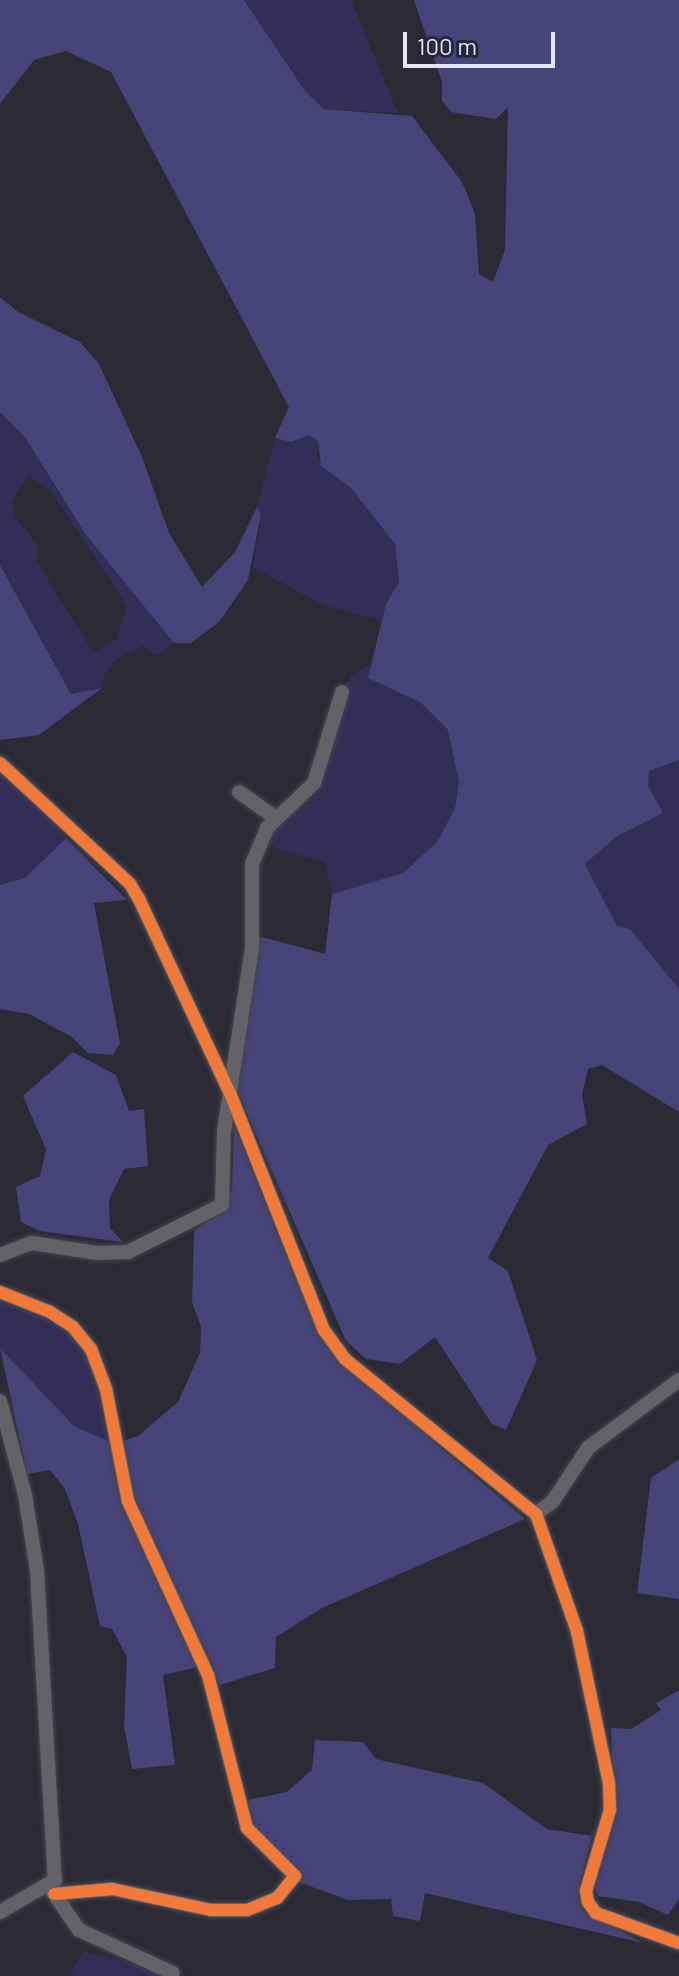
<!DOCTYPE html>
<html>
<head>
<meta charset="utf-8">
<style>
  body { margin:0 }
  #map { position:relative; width:679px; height:1976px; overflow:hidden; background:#2b2a35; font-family:Barlow,sans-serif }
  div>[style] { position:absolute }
  .green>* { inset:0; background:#332e58 }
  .forest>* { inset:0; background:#484379 }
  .roads { filter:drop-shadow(0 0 2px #46454e) drop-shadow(0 0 2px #46454e) }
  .minor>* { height:14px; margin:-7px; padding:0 7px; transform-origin:7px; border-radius:7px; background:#636267 }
  .cycleway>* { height:12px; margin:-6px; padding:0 6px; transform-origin:6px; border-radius:6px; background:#f17a3a }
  span { translate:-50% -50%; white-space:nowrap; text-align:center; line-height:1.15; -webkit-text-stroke:8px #272639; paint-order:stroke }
  .scale { position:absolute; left:403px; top:32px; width:152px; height:36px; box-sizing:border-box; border:4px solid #e4e4f1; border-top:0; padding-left:10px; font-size:24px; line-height:28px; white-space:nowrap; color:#e4e4f1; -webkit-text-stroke:6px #272639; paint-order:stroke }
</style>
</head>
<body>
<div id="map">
  <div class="green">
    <div style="clip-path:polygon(244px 0,351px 0,398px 113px,325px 109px,305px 91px)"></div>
    <div style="clip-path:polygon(evenodd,0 412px,25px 437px,86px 536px,174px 643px,157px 656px,143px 646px,116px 659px,105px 674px,102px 688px,72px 695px,0 565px,0 412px,28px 475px,50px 490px,127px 606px,117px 639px,94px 654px,37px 562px,38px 545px,15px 517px,12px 502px,28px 475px)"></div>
    <div style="clip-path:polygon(309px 435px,318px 441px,318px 459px,351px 488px,395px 544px,399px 582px,382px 621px,323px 605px,253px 567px,261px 515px,257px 507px,275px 438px,291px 442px)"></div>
    <div style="clip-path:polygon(371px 664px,369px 678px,420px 702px,448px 730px,459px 782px,455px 808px,437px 842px,402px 873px,332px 894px,325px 863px,263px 844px,310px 792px,338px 701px,351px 676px)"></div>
    <div style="clip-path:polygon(679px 760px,679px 989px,630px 929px,617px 926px,585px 864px,617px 836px,663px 813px,647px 786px,649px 770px)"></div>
    <div style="clip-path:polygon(0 771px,66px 838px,25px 878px,0 885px)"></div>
    <div style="clip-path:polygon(0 1288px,94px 1348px,115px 1444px,74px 1426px,0 1348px)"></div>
    <div style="clip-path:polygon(83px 1951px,140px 1965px,165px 1976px,70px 1976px)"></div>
  </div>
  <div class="forest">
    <div style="clip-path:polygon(0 0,244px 0,305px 91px,324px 109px,412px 116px,462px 182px,475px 214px,479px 274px,493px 282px,505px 250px,508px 107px,496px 119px,451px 112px,442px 101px,442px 82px,414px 0,679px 0,679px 760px,649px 771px,648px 786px,663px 813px,617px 836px,585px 864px,617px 926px,630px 929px,679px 989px,679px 1112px,602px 1065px,588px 1069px,582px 1095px,587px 1124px,548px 1145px,488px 1258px,508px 1271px,537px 1360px,506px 1430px,492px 1424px,435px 1337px,400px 1364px,366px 1359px,346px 1341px,234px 1084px,255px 935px,325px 954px,332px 894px,403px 873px,437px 842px,455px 808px,459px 782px,448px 730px,420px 702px,368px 678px,386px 604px,399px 582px,395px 544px,351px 488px,321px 466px,318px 441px,309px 435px,291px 442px,275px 438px,289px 407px,111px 72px,66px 51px,34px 60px,0 104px)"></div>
    <div style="clip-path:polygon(0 297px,18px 312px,80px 342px,99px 364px,142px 457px,169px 533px,202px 587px,235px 552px,257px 507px,261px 514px,248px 580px,219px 622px,191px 643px,174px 643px,86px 535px,25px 437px,0 412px)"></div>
    <div style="clip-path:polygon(0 565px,71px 694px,102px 688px,39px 735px,0 740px)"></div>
    <div style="clip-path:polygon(66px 838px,127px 900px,94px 903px,120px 1043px,113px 1055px,88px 1053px,72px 1037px,29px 1014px,0 1009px,0 885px,25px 878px)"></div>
    <div style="clip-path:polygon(73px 1052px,116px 1075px,129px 1111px,144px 1109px,148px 1166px,124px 1169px,109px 1200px,110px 1228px,123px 1242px,39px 1231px,21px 1222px,16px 1187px,40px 1176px,46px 1149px,23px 1096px)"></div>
    <div style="clip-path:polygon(234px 1125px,320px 1334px,434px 1442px,525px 1519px,322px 1608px,276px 1637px,275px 1668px,220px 1685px,212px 1664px,163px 1675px,175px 1765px,132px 1769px,124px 1726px,127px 1657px,112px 1629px,100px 1626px,78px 1524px,65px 1489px,50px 1470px,27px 1474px,0 1348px,74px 1426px,115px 1444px,138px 1436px,178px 1402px,200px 1353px,201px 1327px,192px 1302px,194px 1231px,219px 1212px,232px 1190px)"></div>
    <div style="clip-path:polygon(679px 1459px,679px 1599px,637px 1593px,651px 1478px)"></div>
    <div style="clip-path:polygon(679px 1690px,679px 1899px,668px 1915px,639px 1902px,598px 1896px,594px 1881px,613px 1782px,611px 1728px,631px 1729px,661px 1710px,656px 1703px)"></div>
    <div style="clip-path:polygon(315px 1740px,363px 1742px,376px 1759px,483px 1783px,547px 1829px,592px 1836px,579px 1887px,583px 1910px,643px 1943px,425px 1893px,420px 1921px,393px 1916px,391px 1899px,348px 1900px,290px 1879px,254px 1826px,248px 1800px,287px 1792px,312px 1770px)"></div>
  </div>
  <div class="roads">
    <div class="minor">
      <div style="left:0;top:763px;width:178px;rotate:42.9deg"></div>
      <div style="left:130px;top:884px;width:17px;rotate:59deg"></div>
      <div style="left:139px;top:899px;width:214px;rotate:64.9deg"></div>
      <div style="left:230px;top:1093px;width:255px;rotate:68.4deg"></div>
      <div style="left:324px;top:1330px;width:36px;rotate:54deg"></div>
      <div style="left:345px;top:1359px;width:246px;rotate:39.1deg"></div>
      <div style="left:536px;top:1514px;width:124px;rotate:70.7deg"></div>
      <div style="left:577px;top:1631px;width:155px;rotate:78.1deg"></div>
      <div style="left:609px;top:1783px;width:27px;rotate:88deg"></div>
      <div style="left:610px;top:1810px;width:84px;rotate:106.5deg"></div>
      <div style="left:586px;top:1891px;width:11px;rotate:80deg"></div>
      <div style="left:588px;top:1902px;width:14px;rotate:54deg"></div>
      <div style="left:596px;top:1913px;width:88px;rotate:19.9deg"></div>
      <div style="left:239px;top:792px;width:45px;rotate:35.1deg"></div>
      <div style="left:0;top:1255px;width:34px;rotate:-21deg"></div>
      <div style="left:32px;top:1243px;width:66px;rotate:8.7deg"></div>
      <div style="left:97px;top:1253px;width:31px;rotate:-2deg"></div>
      <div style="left:128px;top:1252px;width:105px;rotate:-26.6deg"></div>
      <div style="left:222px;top:1205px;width:74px;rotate:-88.5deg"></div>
      <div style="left:224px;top:1131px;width:186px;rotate:-81.3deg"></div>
      <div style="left:252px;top:947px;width:83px;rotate:-90deg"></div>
      <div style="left:252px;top:864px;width:39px;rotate:-67deg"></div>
      <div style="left:267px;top:828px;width:65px;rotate:-43.8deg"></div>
      <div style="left:314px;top:783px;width:95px;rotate:-72.9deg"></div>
      <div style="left:0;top:1292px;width:54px;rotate:21.8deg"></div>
      <div style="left:50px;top:1312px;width:27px;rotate:33deg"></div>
      <div style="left:73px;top:1327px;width:28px;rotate:51deg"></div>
      <div style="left:91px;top:1349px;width:43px;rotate:69.4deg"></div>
      <div style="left:106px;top:1389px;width:114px;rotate:78.9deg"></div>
      <div style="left:128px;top:1501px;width:192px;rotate:65.3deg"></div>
      <div style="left:208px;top:1675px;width:158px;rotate:75.7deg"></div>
      <div style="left:247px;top:1828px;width:68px;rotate:45deg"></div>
      <div style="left:295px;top:1876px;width:28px;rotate:129deg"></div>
      <div style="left:277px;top:1898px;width:32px;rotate:158deg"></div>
      <div style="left:247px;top:1910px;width:36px;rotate:180deg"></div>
      <div style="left:211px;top:1910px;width:101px;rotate:-168deg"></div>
      <div style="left:112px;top:1889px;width:58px;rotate:175.1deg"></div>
      <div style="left:0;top:1401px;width:97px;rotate:75.1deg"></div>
      <div style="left:25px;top:1495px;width:77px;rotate:81deg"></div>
      <div style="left:37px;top:1571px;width:310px;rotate:86.7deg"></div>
      <div style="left:55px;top:1880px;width:64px;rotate:149.8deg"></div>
      <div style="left:536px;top:1514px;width:21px;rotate:-37deg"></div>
      <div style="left:553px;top:1501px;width:64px;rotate:-56.6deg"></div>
      <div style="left:588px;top:1448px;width:114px;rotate:-36.8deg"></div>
      <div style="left:50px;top:1888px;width:51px;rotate:55.4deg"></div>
      <div style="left:79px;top:1930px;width:103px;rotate:24.6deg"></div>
    </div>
  </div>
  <div class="cycleway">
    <div style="left:0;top:763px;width:178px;rotate:42.9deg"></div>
    <div style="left:130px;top:884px;width:17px;rotate:59deg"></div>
    <div style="left:139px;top:899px;width:214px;rotate:64.9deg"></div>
    <div style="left:230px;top:1093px;width:255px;rotate:68.4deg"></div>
    <div style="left:324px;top:1330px;width:36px;rotate:54deg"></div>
    <div style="left:345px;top:1359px;width:246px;rotate:39.1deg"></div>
    <div style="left:536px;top:1514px;width:124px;rotate:70.7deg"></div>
    <div style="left:577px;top:1631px;width:155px;rotate:78.1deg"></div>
    <div style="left:609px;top:1783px;width:27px;rotate:88deg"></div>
    <div style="left:610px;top:1810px;width:84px;rotate:106.5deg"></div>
    <div style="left:586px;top:1891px;width:11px;rotate:80deg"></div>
    <div style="left:588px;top:1902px;width:14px;rotate:54deg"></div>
    <div style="left:596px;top:1913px;width:88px;rotate:19.9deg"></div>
    <div style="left:0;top:1292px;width:54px;rotate:21.8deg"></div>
    <div style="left:50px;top:1312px;width:27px;rotate:33deg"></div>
    <div style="left:73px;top:1327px;width:28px;rotate:51deg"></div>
    <div style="left:91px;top:1349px;width:43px;rotate:69.4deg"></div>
    <div style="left:106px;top:1389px;width:114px;rotate:78.9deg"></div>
    <div style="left:128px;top:1501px;width:192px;rotate:65.3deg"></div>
    <div style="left:208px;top:1675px;width:158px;rotate:75.7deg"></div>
    <div style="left:247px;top:1828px;width:68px;rotate:45deg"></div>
    <div style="left:295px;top:1876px;width:28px;rotate:129deg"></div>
    <div style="left:277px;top:1898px;width:32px;rotate:158deg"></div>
    <div style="left:247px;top:1910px;width:36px;rotate:180deg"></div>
    <div style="left:211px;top:1910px;width:101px;rotate:-168deg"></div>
    <div style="left:112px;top:1889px;width:58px;rotate:175.1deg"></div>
  </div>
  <div class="scale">100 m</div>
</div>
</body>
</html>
